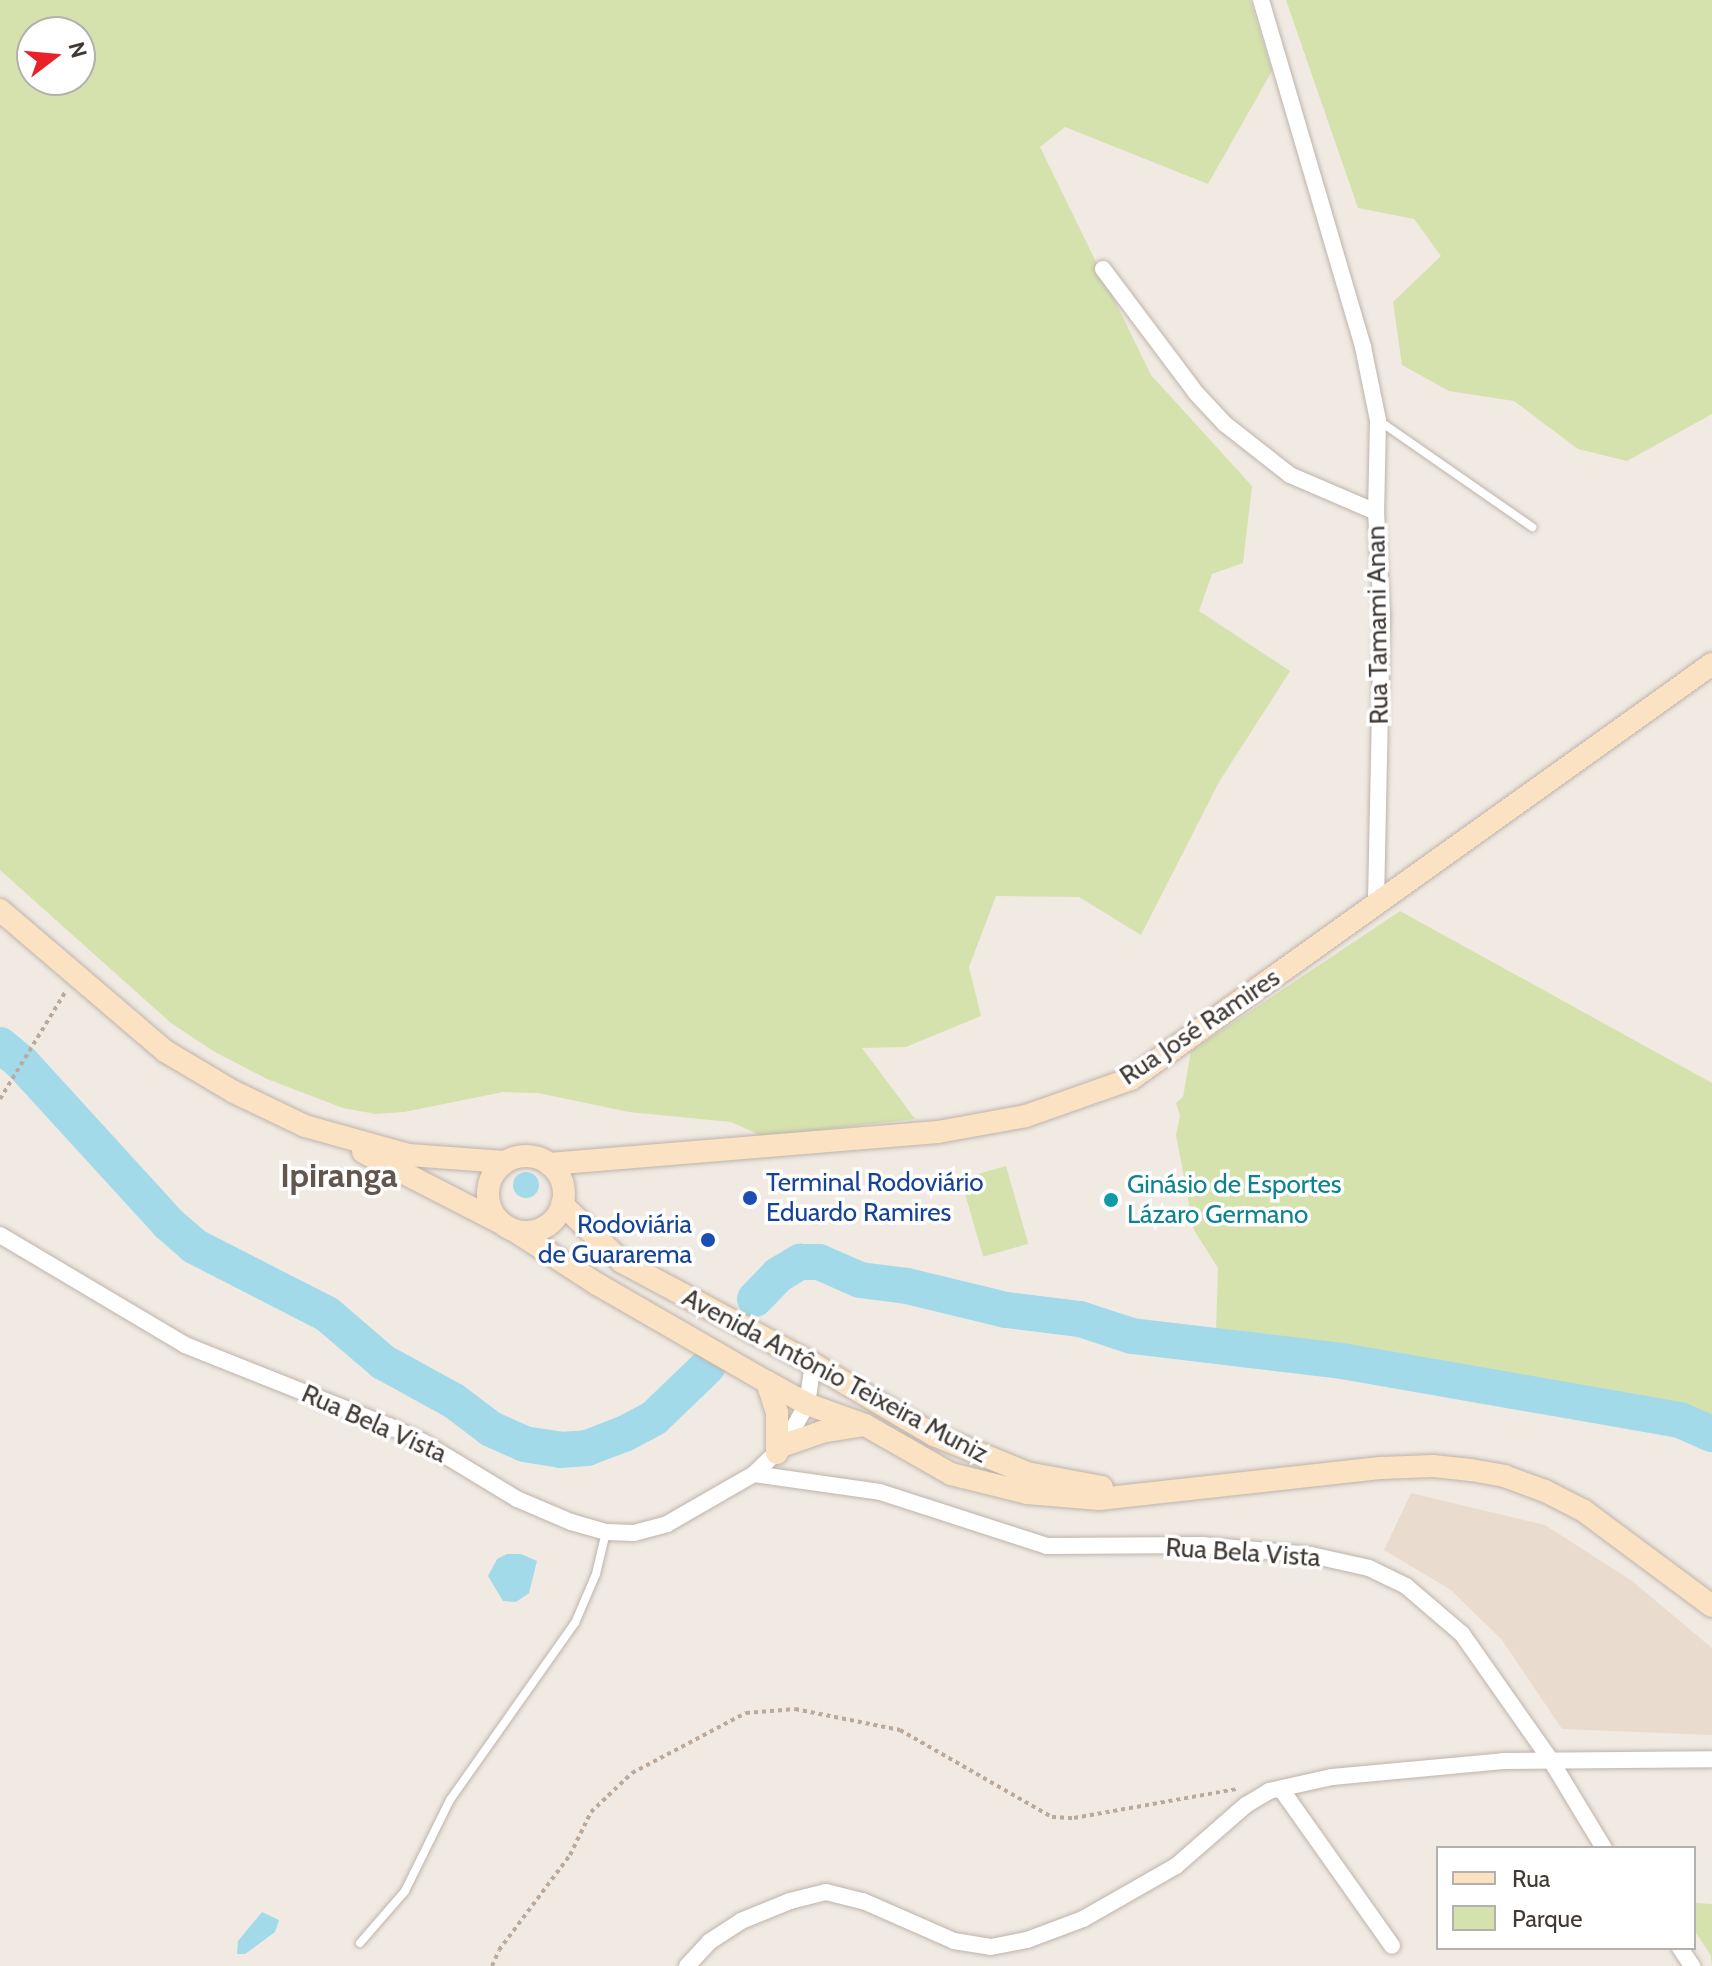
<!DOCTYPE html>
<html>
<head>
<meta charset="utf-8">
<style>
  body { margin:0 }
  #map { position:relative; width:1712px; height:1966px; overflow:hidden; background:#f0eae3; font-family:Cabin,sans-serif }
  div>[style] { position:absolute }
  .education>* { inset:0; background:#e9dcce }
  .green>* { inset:0; background:#d5e2ae; transform-origin:0 0 }
  .water>* { inset:0; background:#a3daea }
  .round { border-radius:50% }
  .river>* { height:36px; margin:-18px; padding:0 18px; transform-origin:18px; border-radius:18px; background:#a3daea }
  .path>* { height:4px; margin-top:-2px; transform-origin:0; background:repeating-linear-gradient(90deg,#bba999 0 4px,transparent 0 8px) }
  .roads { filter:drop-shadow(0 0 2px #beb3aa) drop-shadow(0 0 2px #beb3aa) }
  .lane>* { height:8px; margin:-4px; padding:0 4px; transform-origin:4px; border-radius:4px; background:#fff }
  .street>* { height:16px; margin:-8px; padding:0 8px; transform-origin:8px; border-radius:8px; background:#fff }
  .secondary>* { height:22px; margin:-11px; padding:0 11px; transform-origin:11px; border-radius:11px; background:#fae2c3 }
  .secondary>.ring { margin:-11px; padding:0; box-sizing:content-box; background:none; border:22px solid #fae2c3; border-radius:50% }
  .dots>* { width:22px; height:22px; translate:-50% -50%; box-sizing:border-box; border:4px solid #fff; border-radius:50% }
  span { translate:-50% -50%; white-space:nowrap; text-align:center; line-height:1.15; -webkit-text-stroke:7px #fff; paint-order:stroke }
  .street-label { font-size:26px; color:#413a34 }
  .transit-label { font-size:26px; color:#164399 }
  .left { translate:0 -50%; text-align:left }
  .right { translate:-100% -50%; text-align:right }
  .culture-label { font-size:26px; color:#0d838f }
  .district-label { font-size:34px; color:#63564c; font-weight:700 }
  .legend { position:absolute; left:1436px; top:1846px; width:260px; height:104px; box-sizing:border-box; background:#fff; border:2px solid #b3b0ae; margin:0; padding:10px 14px; list-style:none; font-size:24px; color:#413a34 }
  .legend li { display:flex; align-items:center; gap:16px; height:40px }
  .legend b { width:40px; border:2px solid #b3b0ae }
  .north { position:absolute; left:16px; top:16px; width:80px; height:80px; box-sizing:border-box; background:#fff; border:2px solid #b3b0ae; border-radius:50%; rotate:74deg; font-size:22px; font-weight:700; line-height:32px; text-align:center; color:#413a34 }
  .north::after { content:''; display:block; margin:auto; width:28px; height:36px; background:#ea2129; clip-path:polygon(50% 0,100% 100%,50% 72%,0 100%) }
</style>
</head>
<body>
<div id="map">
  <div class="education">
    <div style="clip-path:polygon(1411px 1493px,1545px 1525px,1632px 1581px,1712px 1648px,1712px 1735px,1562px 1729px,1502px 1640px,1451px 1590px,1384px 1550px)"></div>
  </div>
  <div class="green">
    <div style="clip-path:polygon(evenodd,0 0,1250px 0,1272px 71px,1208px 184px,1065px 127px,1040px 147px,1151px 375px,1252px 486px,1243px 563px,1212px 574px,1199px 611px,1290px 671px,1219px 782px,1141px 935px,1079px 897px,996px 896px,969px 967px,981px 1016px,906px 1047px,862px 1048px,915px 1119px,792px 1133px,760px 1135px,731px 1122px,629px 1112px,538px 1093px,503px 1092px,404px 1112px,376px 1114px,343px 1108px,267px 1079px,215px 1052px,171px 1023px,0 870px,0 0,32px 32px,80px 32px,80px 80px,32px 80px,32px 32px)"></div>
    <div style="clip-path:polygon(1286px 0,1712px 0,1712px 414px,1627px 461px,1578px 449px,1514px 401px,1449px 391px,1402px 365px,1393px 302px,1441px 256px,1414px 219px,1358px 208px)"></div>
    <div style="clip-path:polygon(1400px 911px,1712px 1083px,1712px 1417px,1668px 1400px,1216px 1331px,1218px 1268px,1194px 1230px,1176px 1135px,1180px 1116px,1176px 1103px,1183px 1097px,1191px 1051px)"></div>
    <div style="left:1006px;top:1166px;width:81px;height:47px;rotate:74deg"></div>
    <div style="clip-path:polygon(1694px 1903px,1712px 1904px,1712px 1966px,1711px 1956px,1694px 1930px)"></div>
  </div>
  <div class="water">
    <div class="round" style="left:513px;top:1172px;width:26px;height:26px"></div>
    <div style="clip-path:polygon(507px 1554px,521px 1554px,537px 1561px,529px 1593px,516px 1602px,503px 1601px,488px 1576px,497px 1559px)"></div>
    <div style="clip-path:polygon(262px 1912px,279px 1920px,275px 1932px,245px 1954px,237px 1954px,238px 1941px)"></div>
  </div>
  <div class="river">
    <div style="left:0;top:1045px;width:27px;rotate:39deg"></div>
    <div style="left:21px;top:1062px;width:219px;rotate:47.6deg"></div>
    <div style="left:169px;top:1224px;width:33px;rotate:41deg"></div>
    <div style="left:194px;top:1246px;width:149px;rotate:27.1deg"></div>
    <div style="left:327px;top:1314px;width:74px;rotate:40.6deg"></div>
    <div style="left:383px;top:1362px;width:81px;rotate:28.8deg"></div>
    <div style="left:454px;top:1401px;width:46px;rotate:37.1deg"></div>
    <div style="left:491px;top:1429px;width:36px;rotate:24deg"></div>
    <div style="left:524px;top:1444px;width:36px;rotate:9deg"></div>
    <div style="left:560px;top:1450px;width:27px;rotate:-4deg"></div>
    <div style="left:587px;top:1448px;width:40px;rotate:-21deg"></div>
    <div style="left:624px;top:1434px;width:34px;rotate:-28deg"></div>
    <div style="left:654px;top:1418px;width:74px;rotate:-43.9deg"></div>
    <div style="left:755px;top:1299px;width:33px;rotate:-46deg"></div>
    <div style="left:778px;top:1275px;width:26px;rotate:-31deg"></div>
    <div style="left:800px;top:1262px;width:19px"></div>
    <div style="left:819px;top:1262px;width:45px;rotate:23.7deg"></div>
    <div style="left:860px;top:1280px;width:47px;rotate:7.3deg"></div>
    <div style="left:907px;top:1286px;width:102px;rotate:13.6deg"></div>
    <div style="left:1006px;top:1310px;width:75px;rotate:6.9deg"></div>
    <div style="left:1080px;top:1319px;width:55px;rotate:18.1deg"></div>
    <div style="left:1132px;top:1336px;width:211px;rotate:6.8deg"></div>
    <div style="left:1342px;top:1361px;width:343px;rotate:9.9deg"></div>
    <div style="left:1680px;top:1420px;width:35px;rotate:24deg"></div>
  </div>
  <div class="path">
    <div style="left:0;top:1099px;width:127px;rotate:-58.6deg"></div>
    <div style="left:492px;top:1966px;width:17px;rotate:-66deg"></div>
    <div style="left:499px;top:1950px;width:119px;rotate:-53.2deg"></div>
    <div style="left:570px;top:1855px;width:48px;rotate:-64deg"></div>
    <div style="left:591px;top:1812px;width:57px;rotate:-43.6deg"></div>
    <div style="left:632px;top:1773px;width:129px;rotate:-27.8deg"></div>
    <div style="left:746px;top:1713px;width:49px;rotate:-4.7deg"></div>
    <div style="left:795px;top:1709px;width:107px;rotate:11.3deg"></div>
    <div style="left:900px;top:1730px;width:175px;rotate:29.8deg"></div>
    <div style="left:1052px;top:1817px;width:22px;rotate:3deg"></div>
    <div style="left:1074px;top:1818px;width:166px;rotate:-10.1deg"></div>
  </div>
  <div class="roads">
    <div class="lane">
      <div style="left:1378px;top:420px;width:188px;rotate:34.8deg"></div>
      <div style="left:360px;top:1943px;width:69px;rotate:-49.1deg"></div>
      <div style="left:405px;top:1891px;width:102px;rotate:-63.7deg"></div>
      <div style="left:450px;top:1800px;width:217px;rotate:-54.8deg"></div>
      <div style="left:575px;top:1623px;width:53px;rotate:-66.8deg"></div>
      <div style="left:596px;top:1574px;width:43px;rotate:-76.6deg"></div>
    </div>
    <div class="street">
      <div style="left:1261px;top:0;width:362px;rotate:73.6deg"></div>
      <div style="left:1363px;top:347px;width:75px;rotate:78.4deg"></div>
      <div style="left:1378px;top:420px;width:92px;rotate:91.2deg"></div>
      <div style="left:1376px;top:512px;width:103px;rotate:86.7deg"></div>
      <div style="left:1382px;top:615px;width:290px;rotate:91.2deg"></div>
      <div style="left:1103px;top:269px;width:155px;rotate:53.1deg"></div>
      <div style="left:1196px;top:393px;width:42px;rotate:46.9deg"></div>
      <div style="left:1225px;top:424px;width:83px;rotate:38.1deg"></div>
      <div style="left:1290px;top:475px;width:94px;rotate:23.3deg"></div>
      <div style="left:0;top:1235px;width:215px;rotate:30.7deg"></div>
      <div style="left:185px;top:1345px;width:219px;rotate:21.7deg"></div>
      <div style="left:389px;top:1426px;width:38px;rotate:25deg"></div>
      <div style="left:423px;top:1442px;width:110px;rotate:31.2deg"></div>
      <div style="left:517px;top:1499px;width:59px;rotate:23.1deg"></div>
      <div style="left:571px;top:1522px;width:36px;rotate:16deg"></div>
      <div style="left:606px;top:1532px;width:28px;rotate:2deg"></div>
      <div style="left:634px;top:1533px;width:34px;rotate:-15deg"></div>
      <div style="left:667px;top:1524px;width:100px;rotate:-29.9deg"></div>
      <div style="left:754px;top:1474px;width:42px;rotate:-44deg"></div>
      <div style="left:784px;top:1445px;width:47px;rotate:-60.7deg"></div>
      <div style="left:807px;top:1404px;width:40px;rotate:-81.5deg"></div>
      <div style="left:754px;top:1474px;width:127px;rotate:8.1deg"></div>
      <div style="left:880px;top:1492px;width:176px;rotate:17.9deg"></div>
      <div style="left:1047px;top:1546px;width:155px;rotate:-0.4deg"></div>
      <div style="left:1202px;top:1545px;width:109px;rotate:5.2deg"></div>
      <div style="left:1311px;top:1555px;width:59px;rotate:12.6deg"></div>
      <div style="left:1369px;top:1568px;width:41px;rotate:25.9deg"></div>
      <div style="left:1406px;top:1586px;width:74px;rotate:40.6deg"></div>
      <div style="left:1462px;top:1634px;width:153px;rotate:54.9deg"></div>
      <div style="left:1550px;top:1759px;width:104px;rotate:58.8deg"></div>
      <div style="left:1281px;top:1789px;width:192px;rotate:54.7deg"></div>
      <div style="left:1680px;top:1948px;width:22px;rotate:56deg"></div>
      <div style="left:687px;top:1966px;width:33px;rotate:-47deg"></div>
      <div style="left:709px;top:1942px;width:38px;rotate:-33deg"></div>
      <div style="left:741px;top:1921px;width:53px;rotate:-22.2deg"></div>
      <div style="left:790px;top:1901px;width:37px;rotate:-14deg"></div>
      <div style="left:826px;top:1892px;width:38px;rotate:14deg"></div>
      <div style="left:863px;top:1901px;width:99px;rotate:23.7deg"></div>
      <div style="left:954px;top:1941px;width:37px;rotate:9deg"></div>
      <div style="left:991px;top:1947px;width:37px;rotate:-11deg"></div>
      <div style="left:1027px;top:1940px;width:60px;rotate:-20.6deg"></div>
      <div style="left:1083px;top:1919px;width:107px;rotate:-29.7deg"></div>
      <div style="left:1176px;top:1866px;width:93px;rotate:-41.1deg"></div>
      <div style="left:1246px;top:1805px;width:27px;rotate:-31deg"></div>
      <div style="left:1269px;top:1791px;width:65px;rotate:-12.5deg"></div>
      <div style="left:1332px;top:1777px;width:172px;rotate:-5.3deg"></div>
      <div style="left:1503px;top:1761px;width:209px;rotate:-0.5deg"></div>
    </div>
    <div class="secondary">
      <div style="left:0;top:910px;width:217px;rotate:40.5deg"></div>
      <div style="left:165px;top:1051px;width:80px;rotate:30.7deg"></div>
      <div style="left:234px;top:1092px;width:79px;rotate:25.6deg"></div>
      <div style="left:305px;top:1126px;width:108px;rotate:15.6deg"></div>
      <div style="left:409px;top:1155px;width:96px;rotate:4.2deg"></div>
      <div style="left:363px;top:1152px;width:153px;rotate:27.2deg"></div>
      <div class="ring" style="left:488px;top:1156px;width:54px;height:54px"></div>
      <div style="left:549px;top:1164px;width:390px;rotate:-4.7deg"></div>
      <div style="left:938px;top:1132px;width:89px;rotate:-10.3deg"></div>
      <div style="left:1026px;top:1116px;width:111px;rotate:-19.4deg"></div>
      <div style="left:1131px;top:1079px;width:714px;rotate:-35.54deg"></div>
      <div style="left:562px;top:1204px;width:83px;rotate:44deg"></div>
      <div style="left:622px;top:1262px;width:217px;rotate:28.1deg"></div>
      <div style="left:813px;top:1364px;width:140px;rotate:30.4deg"></div>
      <div style="left:934px;top:1435px;width:100px;rotate:22.2deg"></div>
      <div style="left:1027px;top:1473px;width:76px;rotate:10.6deg"></div>
      <div style="left:515px;top:1231px;width:98px;rotate:32.9deg"></div>
      <div style="left:597px;top:1284px;width:196px;rotate:30deg"></div>
      <div style="left:767px;top:1382px;width:46px;rotate:28.8deg"></div>
      <div style="left:807px;top:1404px;width:62px;rotate:19.9deg"></div>
      <div style="left:865px;top:1425px;width:99px;rotate:29.7deg"></div>
      <div style="left:951px;top:1474px;width:78px;rotate:14deg"></div>
      <div style="left:1027px;top:1493px;width:72px;rotate:4.8deg"></div>
      <div style="left:1099px;top:1499px;width:285px;rotate:-6.3deg"></div>
      <div style="left:1382px;top:1468px;width:51px;rotate:-2.2deg"></div>
      <div style="left:1433px;top:1466px;width:38px;rotate:6deg"></div>
      <div style="left:1471px;top:1470px;width:34px;rotate:10deg"></div>
      <div style="left:1504px;top:1476px;width:44px;rotate:20.1deg"></div>
      <div style="left:1545px;top:1491px;width:44px;rotate:27.1deg"></div>
      <div style="left:1584px;top:1511px;width:159px;rotate:36.6deg"></div>
      <div style="left:767px;top:1382px;width:32px;rotate:72deg"></div>
      <div style="left:777px;top:1412px;width:41px;rotate:90deg"></div>
      <div style="left:784px;top:1445px;width:39px;rotate:-19deg"></div>
      <div style="left:821px;top:1432px;width:44px;rotate:-9.2deg"></div>
    </div>
  </div>
  <div class="dots">
    <div style="left:750px;top:1198px;background:#1a4fb4"></div>
    <div style="left:1111px;top:1200px;background:#0f9aa8"></div>
    <div style="left:708px;top:1240px;background:#1a4fb4"></div>
  </div>
  <div class="street-label">
    <span style="left:1378px;top:625px;rotate:-91deg">Rua Tamami Anan</span>
    <span style="left:1200px;top:1027px;rotate:-34deg">Rua José Ramires</span>
    <span style="left:835px;top:1376px;rotate:28deg">Avenida Antônio Teixeira Muniz</span>
    <span style="left:374px;top:1424px;rotate:24deg">Rua Bela Vista</span>
    <span style="left:1243px;top:1553px;rotate:4deg">Rua Bela Vista</span>
  </div>
  <div class="transit-label">
    <span class="left" style="left:766px;top:1198px">Terminal Rodoviário<br>Eduardo Ramires</span>
    <span class="right" style="left:692px;top:1240px">Rodoviária<br>de Guararema</span>
  </div>
  <div class="culture-label">
    <span class="left" style="left:1127px;top:1200px">Ginásio de Esportes<br>Lázaro Germano</span>
  </div>
  <div class="district-label">
    <span style="left:339px;top:1176px">Ipiranga</span>
  </div>
  <ul class="legend">
  <li><b style="height:10px;background:#fae2c3"></b>Rua</li>
  <li><b style="height:22px;background:#d5e2ae"></b>Parque</li>
  </ul>
  <div class="north">N</div>
</div>
</body>
</html>
